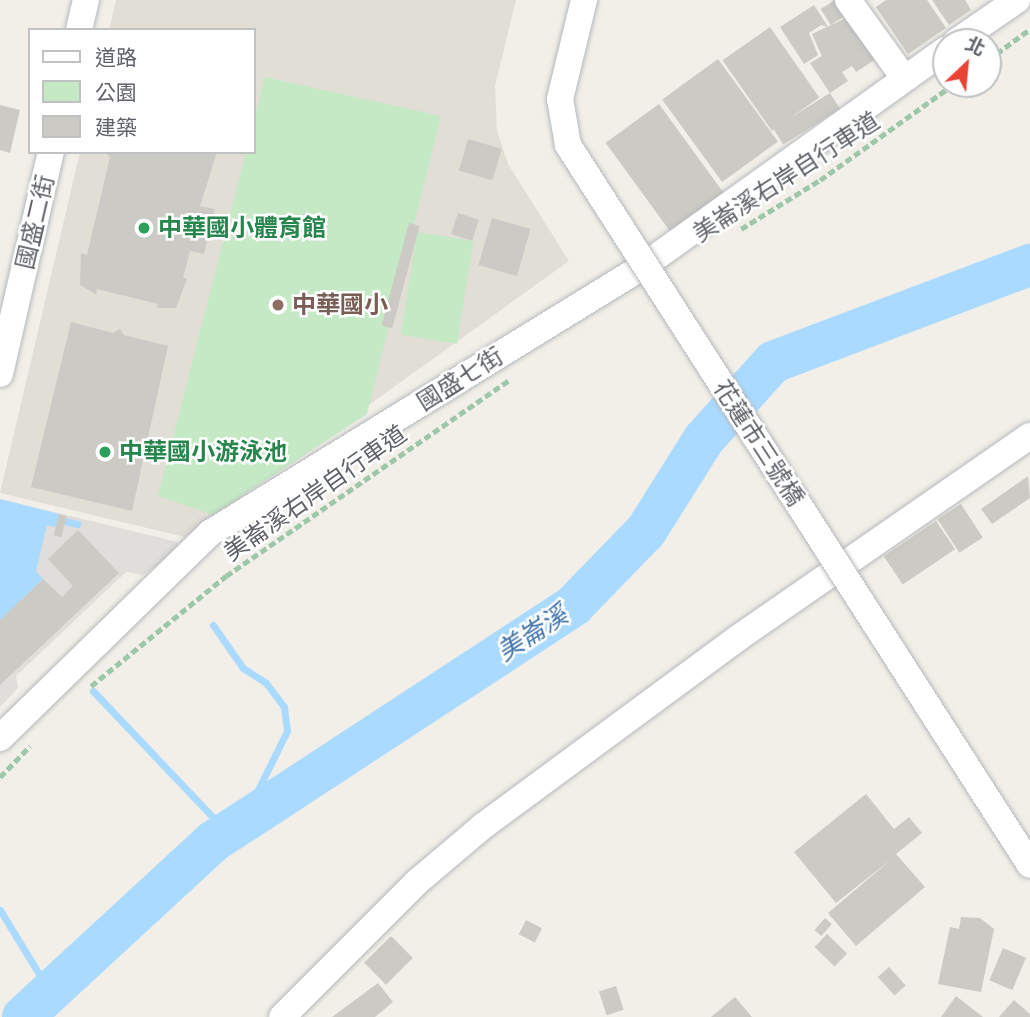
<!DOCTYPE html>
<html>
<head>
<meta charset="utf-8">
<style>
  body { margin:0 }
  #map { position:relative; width:1030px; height:1017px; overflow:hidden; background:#f1efe8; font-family:"Titillium Web","Noto Sans TC",sans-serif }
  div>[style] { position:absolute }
  .industrial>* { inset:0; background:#e0deda }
  .education>* { inset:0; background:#e1ded6 }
  .green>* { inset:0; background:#c5e8c5; transform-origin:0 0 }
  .water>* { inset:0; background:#aadaff }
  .stream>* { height:7px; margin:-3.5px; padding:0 3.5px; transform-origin:3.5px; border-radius:3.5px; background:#aadaff }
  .river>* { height:42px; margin:-21px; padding:0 21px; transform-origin:21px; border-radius:21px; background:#aadaff }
  .building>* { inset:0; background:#cccac5; transform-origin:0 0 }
  .path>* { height:4.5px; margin-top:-2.25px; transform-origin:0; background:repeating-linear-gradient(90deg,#9cc7a9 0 7px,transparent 0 10.5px) }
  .roads { filter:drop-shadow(0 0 2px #b5b8bc) drop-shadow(0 0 2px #b5b8bc) }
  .minor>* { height:26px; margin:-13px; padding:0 13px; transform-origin:13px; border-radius:13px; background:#fff }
  .bridges { filter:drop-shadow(0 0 2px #b5b8bc) drop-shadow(0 0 2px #b5b8bc) }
  .minor-bridge>* { height:26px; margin:-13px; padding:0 13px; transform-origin:13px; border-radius:13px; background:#fff }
  .dots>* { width:19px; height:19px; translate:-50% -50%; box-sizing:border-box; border:4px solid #fff; border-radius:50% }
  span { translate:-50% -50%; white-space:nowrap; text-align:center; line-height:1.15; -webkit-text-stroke:5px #fff; paint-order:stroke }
  .street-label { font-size:24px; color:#5f6368 }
  .leisure-label { font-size:24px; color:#27864d; font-weight:700 }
  .left { translate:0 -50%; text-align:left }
  .education-label { font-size:24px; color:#785e54; font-weight:700 }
  .water-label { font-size:26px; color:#4174aa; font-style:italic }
  .legend { position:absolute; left:28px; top:28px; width:228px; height:126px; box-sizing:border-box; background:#fff; border:2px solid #bfc1c3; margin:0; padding:9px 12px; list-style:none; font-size:21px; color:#5f6368 }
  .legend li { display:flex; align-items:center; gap:14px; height:35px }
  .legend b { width:35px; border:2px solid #bfc1c3 }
  .north { position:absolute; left:932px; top:28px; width:70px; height:70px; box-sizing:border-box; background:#fff; border:2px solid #bfc1c3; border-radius:50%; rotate:26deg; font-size:19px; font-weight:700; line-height:28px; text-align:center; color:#5f6368 }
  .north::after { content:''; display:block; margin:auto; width:24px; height:32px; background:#ea4335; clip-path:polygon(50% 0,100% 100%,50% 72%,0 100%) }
</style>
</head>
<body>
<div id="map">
  <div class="industrial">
    <div style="clip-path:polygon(0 499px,178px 542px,177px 551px,143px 575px,126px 572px,16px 676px,18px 688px,0 707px)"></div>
  </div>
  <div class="education">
    <div style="clip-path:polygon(116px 0,516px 0,495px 86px,497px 131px,508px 164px,569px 261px,185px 537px,0 493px,80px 152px,254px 152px,254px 30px,109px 30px)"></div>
  </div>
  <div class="green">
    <div style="clip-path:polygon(265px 77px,441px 116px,367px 414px,213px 515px,158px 496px,246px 152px,254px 152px,254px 121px)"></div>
    <div style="left:417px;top:232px;width:57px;height:104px;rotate:9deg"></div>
  </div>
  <div class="water">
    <div style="clip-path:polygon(0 499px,59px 514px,56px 527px,47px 525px,36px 571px,43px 579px,0 620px)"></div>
  </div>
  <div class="stream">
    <div style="left:57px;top:519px;width:21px;rotate:14deg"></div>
    <div style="left:213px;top:625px;width:52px;rotate:55.1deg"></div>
    <div style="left:243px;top:668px;width:27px;rotate:33deg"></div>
    <div style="left:266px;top:683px;width:30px;rotate:53deg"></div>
    <div style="left:284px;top:707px;width:24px;rotate:83deg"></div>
    <div style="left:287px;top:731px;width:102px;rotate:116.3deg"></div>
    <div style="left:93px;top:691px;width:195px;rotate:46.5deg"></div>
    <div style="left:0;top:910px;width:96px;rotate:58.6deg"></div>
  </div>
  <div class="river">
    <div style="left:23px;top:1017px;width:260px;rotate:-42.7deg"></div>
    <div style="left:214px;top:841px;width:430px;rotate:-33.2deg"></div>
    <div style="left:574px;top:605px;width:103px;rotate:-45.8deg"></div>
    <div style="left:646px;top:531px;width:109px;rotate:-57.8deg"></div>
    <div style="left:704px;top:439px;width:103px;rotate:-48.1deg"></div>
    <div style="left:773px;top:362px;width:275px;rotate:-20.7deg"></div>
  </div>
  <div class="building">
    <div style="left:835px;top:0;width:19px;height:17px;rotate:58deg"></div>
    <div style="clip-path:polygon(886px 0,927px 0,946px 28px,908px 54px,876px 7px)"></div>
    <div style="clip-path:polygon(932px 0,965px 0,971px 10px,949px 25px)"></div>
    <div style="clip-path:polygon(814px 5px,828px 27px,821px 25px,809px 33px,818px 55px,804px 64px,780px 27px)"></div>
    <div style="clip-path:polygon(848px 17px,876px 59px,856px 72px,852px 66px,842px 72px,848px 81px,830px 93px,810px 63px,822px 56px,812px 34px)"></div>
    <div style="left:770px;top:27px;width:86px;height:58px;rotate:55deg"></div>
    <div style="left:718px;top:59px;width:102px;height:69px;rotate:54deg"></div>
    <div style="left:830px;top:93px;width:19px;height:67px;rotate:58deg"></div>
    <div style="left:659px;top:104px;width:111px;height:66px;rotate:54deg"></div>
    <div style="clip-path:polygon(0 105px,20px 110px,10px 153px,0 150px)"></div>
    <div style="left:468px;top:139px;width:35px;height:33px;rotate:16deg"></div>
    <div style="clip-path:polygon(105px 152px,217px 152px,200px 206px,215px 209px,204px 254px,190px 251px,183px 278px,187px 279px,176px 308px,157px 308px,158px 304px,97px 289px,96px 294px,80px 285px,81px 253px,87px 255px,110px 157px)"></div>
    <div style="left:458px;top:213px;width:22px;height:22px;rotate:18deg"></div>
    <div style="left:492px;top:218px;width:40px;height:49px;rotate:16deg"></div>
    <div style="left:409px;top:223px;width:11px;height:106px;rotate:15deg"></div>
    <div style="clip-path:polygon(71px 322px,113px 333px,120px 329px,124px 335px,168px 346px,132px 511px,31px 487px)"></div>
    <div style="clip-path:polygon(1028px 476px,1030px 498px,992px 524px,981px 509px)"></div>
    <div style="left:961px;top:504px;width:40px;height:28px;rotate:57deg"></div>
    <div style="left:59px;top:514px;width:8px;height:22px;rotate:14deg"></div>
    <div style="left:936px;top:521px;width:34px;height:63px;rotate:56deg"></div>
    <div style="clip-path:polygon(78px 530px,119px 573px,0 685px,0 620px,43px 579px,62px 597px,73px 586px,48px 559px)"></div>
    <div style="clip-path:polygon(866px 794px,894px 829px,909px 817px,922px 833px,896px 854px,925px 887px,856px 946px,828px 913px,893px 858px,836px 903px,794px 852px)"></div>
    <div style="clip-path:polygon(961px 917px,980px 918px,994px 929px,981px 992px,938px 984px,950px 927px,959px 929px)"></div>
    <div style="left:825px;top:918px;width:9px;height:16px;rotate:41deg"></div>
    <div style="left:526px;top:920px;width:18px;height:16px;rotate:27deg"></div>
    <div style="left:827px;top:934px;width:28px;height:18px;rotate:44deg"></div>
    <div style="left:391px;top:936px;width:31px;height:38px;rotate:45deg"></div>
    <div style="left:1003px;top:948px;width:25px;height:35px;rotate:23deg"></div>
    <div style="left:889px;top:967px;width:25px;height:15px;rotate:48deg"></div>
    <div style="clip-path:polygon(378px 983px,393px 1002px,375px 1017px,332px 1017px)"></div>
    <div style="left:616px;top:986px;width:25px;height:18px;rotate:72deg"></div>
    <div style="clip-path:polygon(956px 996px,983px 1017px,941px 1017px)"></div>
    <div style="clip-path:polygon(735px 997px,752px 1017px,711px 1017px)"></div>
    <div style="clip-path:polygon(1014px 1000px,1030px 1014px,1030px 1017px,999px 1017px)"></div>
  </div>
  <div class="path">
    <div style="left:988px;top:60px;width:52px;rotate:-36.4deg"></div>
    <div style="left:741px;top:229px;width:93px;rotate:-31.8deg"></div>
    <div style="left:820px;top:180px;width:165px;rotate:-35.6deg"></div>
    <div style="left:91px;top:686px;width:174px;rotate:-39.2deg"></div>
    <div style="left:226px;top:576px;width:346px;rotate:-34.7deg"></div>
    <div style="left:0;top:777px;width:43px;rotate:-45.9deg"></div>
  </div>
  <div class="roads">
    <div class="minor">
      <div style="left:848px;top:0;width:96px;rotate:54.3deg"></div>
      <div style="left:79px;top:30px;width:31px;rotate:-77deg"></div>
      <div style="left:956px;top:42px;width:74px;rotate:-34.5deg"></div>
      <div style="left:0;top:374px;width:228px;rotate:-77.1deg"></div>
      <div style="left:0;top:738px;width:293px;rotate:-44.3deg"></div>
      <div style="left:210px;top:533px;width:507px;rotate:-31.62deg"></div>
      <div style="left:642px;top:267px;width:374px;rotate:-35.6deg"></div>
      <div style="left:282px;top:1017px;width:191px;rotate:-45deg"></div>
      <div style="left:417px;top:882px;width:87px;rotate:-40.3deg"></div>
      <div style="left:483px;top:826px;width:317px;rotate:-36.4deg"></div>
      <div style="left:738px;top:638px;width:355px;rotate:-34.7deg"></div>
    </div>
  </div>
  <div class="bridges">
    <div class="minor-bridge">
      <div style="left:584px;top:0;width:102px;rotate:103.6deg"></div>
      <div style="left:560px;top:99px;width:47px;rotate:80.1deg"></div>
      <div style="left:568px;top:145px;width:855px;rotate:57.31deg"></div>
    </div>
  </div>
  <div class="dots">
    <div style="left:144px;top:228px;background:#2e9e5b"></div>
    <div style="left:278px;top:305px;background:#8d6e63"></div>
    <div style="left:105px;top:452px;background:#2e9e5b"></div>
  </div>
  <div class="street-label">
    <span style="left:786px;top:177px;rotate:-33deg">美崙溪右岸自行車道</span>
    <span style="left:35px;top:222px;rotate:-77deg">國盛二街</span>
    <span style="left:460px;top:379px;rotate:-32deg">國盛七街</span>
    <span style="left:759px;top:443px;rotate:57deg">花蓮市三號橋</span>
    <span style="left:315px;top:493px;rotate:-35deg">美崙溪右岸自行車道</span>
  </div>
  <div class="leisure-label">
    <span class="left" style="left:158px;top:228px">中華國小體育館</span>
    <span class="left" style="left:119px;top:452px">中華國小游泳池</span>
  </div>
  <div class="education-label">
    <span class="left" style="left:292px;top:305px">中華國小</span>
  </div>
  <div class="water-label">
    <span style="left:532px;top:633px;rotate:-33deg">美崙溪</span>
  </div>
  <ul class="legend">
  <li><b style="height:9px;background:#fff"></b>道路</li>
  <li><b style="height:19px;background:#c5e8c5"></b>公園</li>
  <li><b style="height:19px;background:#cccac5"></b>建築</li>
  </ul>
  <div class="north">北</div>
</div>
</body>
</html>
